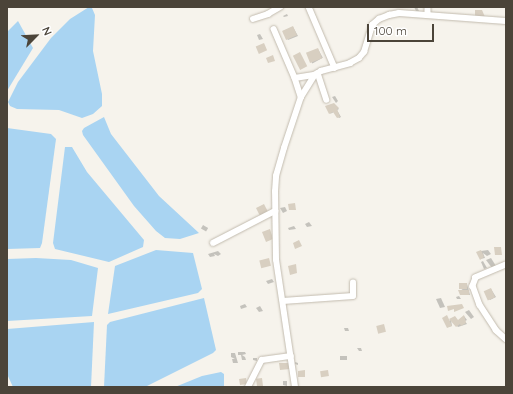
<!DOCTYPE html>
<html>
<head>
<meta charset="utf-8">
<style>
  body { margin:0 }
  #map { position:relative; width:513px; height:394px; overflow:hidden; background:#f6f3ec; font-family:Quicksand,sans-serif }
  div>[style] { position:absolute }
  .water>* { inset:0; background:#a9d4f2 }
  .shadow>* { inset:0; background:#0003; transform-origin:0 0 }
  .building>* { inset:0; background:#d8cfc1; transform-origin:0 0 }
  .roads { filter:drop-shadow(0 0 1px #c2bbae) drop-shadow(0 0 1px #c2bbae) }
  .minor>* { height:5.5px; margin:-2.75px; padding:0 2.75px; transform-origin:2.75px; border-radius:2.75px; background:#fff }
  span { translate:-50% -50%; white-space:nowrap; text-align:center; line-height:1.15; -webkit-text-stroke:3px #fff; paint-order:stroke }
  .frame { position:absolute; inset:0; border:8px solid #4b4439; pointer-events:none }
  .north { position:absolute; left:16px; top:16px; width:40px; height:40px; -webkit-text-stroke:3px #fff; paint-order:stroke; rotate:66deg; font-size:11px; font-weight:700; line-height:16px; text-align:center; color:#4b4439 }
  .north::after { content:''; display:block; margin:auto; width:14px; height:18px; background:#4b4439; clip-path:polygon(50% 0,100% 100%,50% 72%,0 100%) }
  .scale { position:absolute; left:367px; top:24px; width:67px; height:18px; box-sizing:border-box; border:2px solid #4b4439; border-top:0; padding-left:5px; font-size:12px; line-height:14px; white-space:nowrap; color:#4b4439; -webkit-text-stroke:3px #fff; paint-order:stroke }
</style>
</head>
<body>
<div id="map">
  <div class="water">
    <div style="clip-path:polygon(89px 7px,92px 8px,95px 15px,93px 51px,102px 94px,102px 106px,93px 114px,82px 118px,59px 110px,17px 109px,10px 106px,8px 102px,18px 82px,51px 38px,70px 19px)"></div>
    <div style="clip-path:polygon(18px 21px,33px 48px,7px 91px,7px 32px)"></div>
    <div style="clip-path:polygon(104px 117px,111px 134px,159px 196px,199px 233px,180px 239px,165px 238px,156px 231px,134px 206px,83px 135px,82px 131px,84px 128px)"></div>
    <div style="clip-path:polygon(7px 128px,51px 134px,56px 139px,42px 243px,40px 248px,7px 249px)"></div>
    <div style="clip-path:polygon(65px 147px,72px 147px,87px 172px,144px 240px,143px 247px,109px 262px,55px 249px,53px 243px)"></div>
    <div style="clip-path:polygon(156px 250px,193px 253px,202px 289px,198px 293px,108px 314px,115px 266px)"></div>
    <div style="clip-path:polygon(36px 258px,71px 260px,98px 268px,92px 316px,7px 321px,7px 259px)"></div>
    <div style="clip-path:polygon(204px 298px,216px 350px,213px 353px,145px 387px,104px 387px,107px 325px,110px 322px)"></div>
    <div style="clip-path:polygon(94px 322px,91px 387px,13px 387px,7px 374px,7px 329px)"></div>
    <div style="clip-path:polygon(221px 372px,224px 374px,224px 387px,175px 387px,202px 376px)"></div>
  </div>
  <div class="shadow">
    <div style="clip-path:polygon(414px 7px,417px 7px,419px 11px,416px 11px)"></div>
    <div style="clip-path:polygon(287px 14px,288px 16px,284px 17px,283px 16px)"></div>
    <div style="clip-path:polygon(293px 27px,298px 36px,288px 40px,283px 31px)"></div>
    <div style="clip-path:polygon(260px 34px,263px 39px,259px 40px,257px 35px)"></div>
    <div style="left:318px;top:49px;width:10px;height:12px;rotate:61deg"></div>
    <div style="clip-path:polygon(335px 96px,338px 101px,336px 103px,332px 97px)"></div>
    <div style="clip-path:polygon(335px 105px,339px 109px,337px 110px,341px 117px,339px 118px,334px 112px,330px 114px)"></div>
    <div style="clip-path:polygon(285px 207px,287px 211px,283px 213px,280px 208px)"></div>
    <div style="clip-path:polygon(309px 222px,312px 226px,307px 227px,305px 224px)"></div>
    <div style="left:203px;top:225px;width:6px;height:4px;rotate:31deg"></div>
    <div style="clip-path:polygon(294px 226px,296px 229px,289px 230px,288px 228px)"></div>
    <div style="clip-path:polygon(488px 250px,491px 254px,487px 256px,483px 253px,485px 258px,480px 259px,481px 251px)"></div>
    <div style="clip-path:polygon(218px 251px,221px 254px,218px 256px,214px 254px,215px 256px,210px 257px,208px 254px)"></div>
    <div style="clip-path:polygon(491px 258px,496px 266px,492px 268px,486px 260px)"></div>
    <div style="clip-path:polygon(483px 261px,487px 268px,484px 269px,481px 262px)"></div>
    <div style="clip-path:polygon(272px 279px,274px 282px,268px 284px,266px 281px)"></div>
    <div style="clip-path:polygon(467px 284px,470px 295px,463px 295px,464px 291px,460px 288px)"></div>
    <div style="clip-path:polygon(491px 289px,496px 297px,490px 300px,489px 299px)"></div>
    <div style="clip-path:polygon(459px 296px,461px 299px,457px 299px,456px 297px)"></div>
    <div style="clip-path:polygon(441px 298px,445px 307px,440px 308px,436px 299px)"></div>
    <div style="clip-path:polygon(245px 304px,247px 307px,241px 309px,240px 306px)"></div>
    <div style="clip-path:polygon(260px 306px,263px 311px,259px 312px,256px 308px)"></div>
    <div style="clip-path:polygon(469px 310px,474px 317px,471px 319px,465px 312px)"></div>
    <div style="clip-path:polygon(464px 316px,467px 320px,465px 321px,467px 324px,458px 327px,451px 320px,452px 326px,448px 327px,449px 321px,455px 317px,458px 321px)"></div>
    <div style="clip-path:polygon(344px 328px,348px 328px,349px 331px,345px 331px)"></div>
    <div style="clip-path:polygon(357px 348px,361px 348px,362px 351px,359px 351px)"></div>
    <div style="clip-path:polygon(238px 352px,245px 352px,246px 354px,242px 355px,245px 357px,246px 360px,242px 360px,241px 355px,238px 355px)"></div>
    <div style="clip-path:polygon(231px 353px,235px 353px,238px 363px,233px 363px,232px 359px,235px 359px,231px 357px)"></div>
    <div style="left:340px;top:356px;width:7px;height:4px"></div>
    <div style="clip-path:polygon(253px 358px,257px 358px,257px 361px,253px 360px)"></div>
    <div style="clip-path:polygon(295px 362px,298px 363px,298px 365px,295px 364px)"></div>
    <div style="clip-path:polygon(283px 381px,287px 381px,287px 386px,283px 385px)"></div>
  </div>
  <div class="building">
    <div style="clip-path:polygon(475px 10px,482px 10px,485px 17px,475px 18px)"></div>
    <div style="left:293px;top:26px;width:10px;height:12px;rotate:66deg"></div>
    <div style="left:264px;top:43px;width:8px;height:9px;rotate:67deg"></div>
    <div style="left:318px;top:48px;width:11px;height:13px;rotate:68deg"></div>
    <div style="left:300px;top:52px;width:16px;height:8px;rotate:63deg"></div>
    <div style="clip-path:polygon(273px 55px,275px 61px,268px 63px,266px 58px)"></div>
    <div style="clip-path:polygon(334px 103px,339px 108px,337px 109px,340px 117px,337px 118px,333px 112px,329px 114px,325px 106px)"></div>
    <div style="clip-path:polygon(295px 203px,296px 210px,289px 210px,288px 204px)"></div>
    <div style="left:264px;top:204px;width:9px;height:9px;rotate:63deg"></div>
    <div style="clip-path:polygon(270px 229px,273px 239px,266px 242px,262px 232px)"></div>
    <div style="clip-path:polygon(299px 240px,302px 246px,295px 249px,293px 243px)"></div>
    <div style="clip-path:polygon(494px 247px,501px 247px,502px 255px,495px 255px)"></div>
    <div style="clip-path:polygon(481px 250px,484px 257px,480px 260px,476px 252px)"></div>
    <div style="left:269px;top:258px;width:8px;height:10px;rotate:76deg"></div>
    <div style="clip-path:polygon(296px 264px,297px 273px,290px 275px,288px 266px)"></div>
    <div style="left:459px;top:283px;width:8px;height:6px"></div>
    <div style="left:491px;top:288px;width:10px;height:8px;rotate:66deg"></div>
    <div style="clip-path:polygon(458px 290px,469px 290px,469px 295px,460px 295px)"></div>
    <div style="clip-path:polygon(462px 304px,464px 308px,454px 312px,454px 309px,448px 311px,447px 306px)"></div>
    <div style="clip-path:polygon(447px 315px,452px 326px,447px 328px,442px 318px)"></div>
    <div style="clip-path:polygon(464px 315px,466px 323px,461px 326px,460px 324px,456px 327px,449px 319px,455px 316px,458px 320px)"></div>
    <div style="left:384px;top:324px;width:8px;height:8px;rotate:76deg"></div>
    <div style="clip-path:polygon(279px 363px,289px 363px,290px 369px,280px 370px)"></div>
    <div style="clip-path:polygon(305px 370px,305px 377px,298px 377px,298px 371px)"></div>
    <div style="left:328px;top:370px;width:6px;height:8px;rotate:81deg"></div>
    <div style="left:246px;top:378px;width:6px;height:7px;rotate:81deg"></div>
    <div style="left:262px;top:378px;width:8px;height:6px;rotate:83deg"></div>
  </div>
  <div class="roads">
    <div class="minor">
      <div style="left:309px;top:7px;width:66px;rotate:66.9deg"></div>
      <div style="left:428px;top:7px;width:8px;rotate:90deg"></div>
      <div style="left:253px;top:19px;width:16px;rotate:-18deg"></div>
      <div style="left:268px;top:14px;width:14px;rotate:-30deg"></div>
      <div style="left:274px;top:29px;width:53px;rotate:66.8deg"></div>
      <div style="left:295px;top:78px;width:20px;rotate:72deg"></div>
      <div style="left:318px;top:73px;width:28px;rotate:72deg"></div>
      <div style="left:295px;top:78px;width:20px;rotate:-9deg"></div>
      <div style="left:213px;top:243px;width:70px;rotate:-27.3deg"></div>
      <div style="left:506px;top:265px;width:33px;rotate:157deg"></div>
      <div style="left:476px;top:278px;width:9px;rotate:111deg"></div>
      <div style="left:473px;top:286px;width:20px;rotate:70deg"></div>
      <div style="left:480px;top:305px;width:30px;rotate:57deg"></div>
      <div style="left:496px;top:330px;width:13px;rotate:42deg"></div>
      <div style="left:283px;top:301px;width:70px;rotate:-4.1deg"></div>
      <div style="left:353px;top:296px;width:13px;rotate:-90deg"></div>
      <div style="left:248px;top:387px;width:30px;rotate:-63deg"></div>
      <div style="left:262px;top:360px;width:29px;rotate:-8deg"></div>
      <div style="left:295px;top:387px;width:128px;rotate:-98.5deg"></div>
      <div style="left:276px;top:260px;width:68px;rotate:-90.8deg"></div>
      <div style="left:275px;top:192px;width:16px;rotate:-86deg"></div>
      <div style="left:276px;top:176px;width:29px;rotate:-74deg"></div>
      <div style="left:284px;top:148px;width:54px;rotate:-71.6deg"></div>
      <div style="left:301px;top:97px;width:26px;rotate:-58deg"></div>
      <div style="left:315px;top:75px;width:7px;rotate:-34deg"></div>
      <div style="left:321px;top:71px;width:30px;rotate:-15deg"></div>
      <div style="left:350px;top:63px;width:10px;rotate:-29deg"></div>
      <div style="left:359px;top:58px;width:8px;rotate:-50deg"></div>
      <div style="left:364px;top:52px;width:28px;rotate:-73deg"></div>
      <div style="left:372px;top:25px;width:9px;rotate:-41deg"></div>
      <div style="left:379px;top:19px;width:11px;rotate:-22deg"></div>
      <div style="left:389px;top:15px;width:10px;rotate:-11deg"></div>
      <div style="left:399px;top:13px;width:107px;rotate:4.3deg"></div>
    </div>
  </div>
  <div class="frame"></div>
  <div class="north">N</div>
  <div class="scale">100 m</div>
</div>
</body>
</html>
